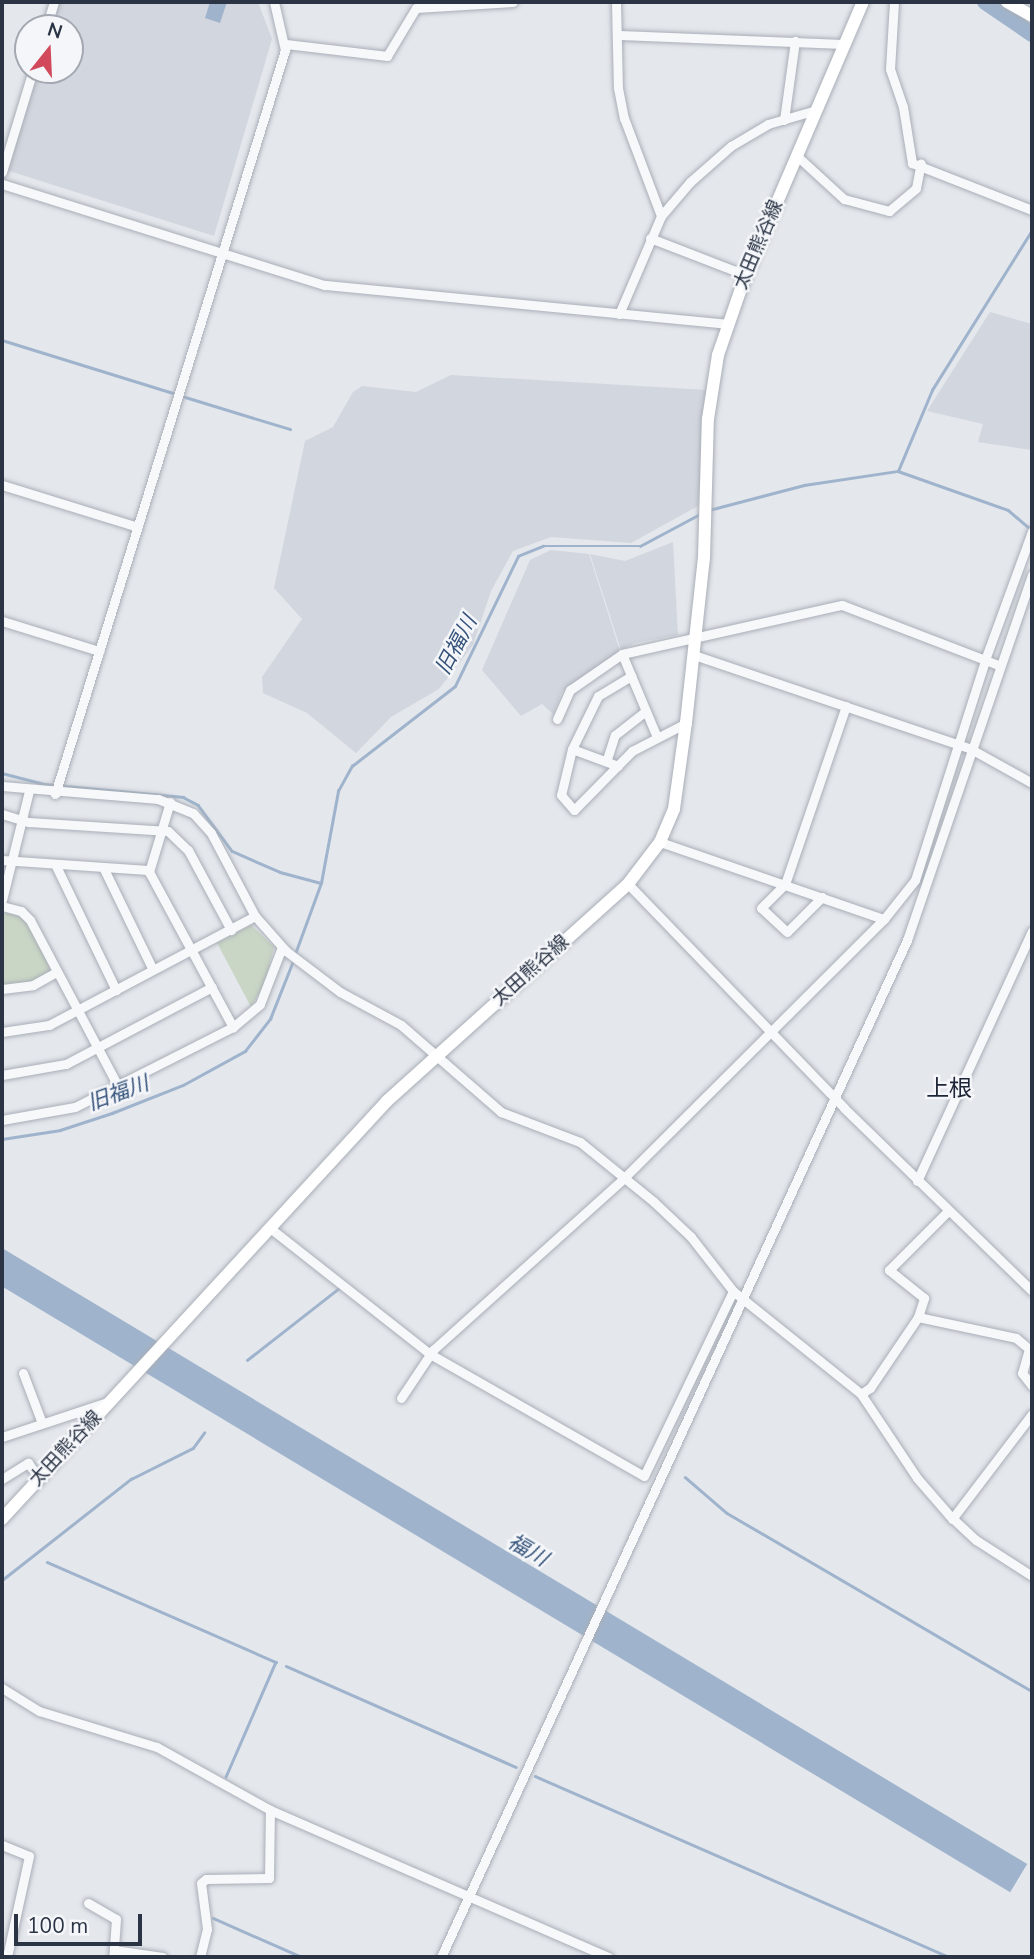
<!DOCTYPE html>
<html>
<head>
<meta charset="utf-8">
<style>
  body { margin:0 }
  #map { position:relative; width:1034px; height:1959px; overflow:hidden; background:#e4e7ec; font-family:"Nunito Sans","Noto Sans JP",sans-serif }
  div>[style] { position:absolute }
  .built>* { inset:0; background:#d2d6de }
  .green>* { inset:0; background:#c9d6c5 }
  .water>* { inset:0; background:#9fb4cc; transform-origin:0 0 }
  .stream>* { height:2.5px; margin:-1.25px; padding:0 1.25px; transform-origin:1.25px; border-radius:1.25px; background:#9fb4cc }
  .river>* { height:16px; margin:-8px; padding:0 8px; transform-origin:8px; border-radius:8px; background:#9fb4cc }
  .roads { filter:drop-shadow(0 0 2px #a9aeb7) drop-shadow(0 0 2px #a9aeb7) }
  .minor>* { height:9px; margin:-4.5px; padding:0 4.5px; transform-origin:4.5px; border-radius:4.5px; background:#f7f8fa }
  .major>* { height:12px; margin:-6px; padding:0 6px; transform-origin:6px; border-radius:6px; background:#fff }
  span { translate:-50% -50%; white-space:nowrap; text-align:center; line-height:1.15; -webkit-text-stroke:5px #f4f6f9; paint-order:stroke }
  .street-label { font-size:19px; color:#2b3445 }
  .water-label { font-size:21px; color:#34527a; font-style:italic }
  .quarter-label { font-size:23px; color:#1d2536 }
  .frame { position:absolute; inset:0; border:4px solid #2b3445; pointer-events:none }
  .north { position:absolute; left:14px; top:14px; width:70px; height:70px; box-sizing:border-box; background:#f4f6f9; border:2px solid #a4a8b1; border-radius:50%; rotate:18deg; font-size:19px; font-weight:700; line-height:28px; text-align:center; color:#2b3445 }
  .north::after { content:''; display:block; margin:auto; width:24px; height:32px; background:#d1495b; clip-path:polygon(50% 0,100% 100%,50% 72%,0 100%) }
  .scale { position:absolute; left:14px; top:1914px; width:128px; height:32px; box-sizing:border-box; border:4px solid #2b3445; border-top:0; padding-left:9px; font-size:21px; line-height:24px; white-space:nowrap; color:#2b3445; -webkit-text-stroke:5px #f4f6f9; paint-order:stroke }
</style>
</head>
<body>
<div id="map">
  <div class="built">
    <div style="clip-path:polygon(54px 2px,258px 2px,272px 39px,214px 236px,3px 169px,33px 70px,70px 70px,70px 28px,46px 28px)"></div>
    <div style="clip-path:polygon(990px 312px,1032px 324px,1032px 450px,978px 442px,983px 424px,927px 411px)"></div>
    <div style="clip-path:polygon(451px 375px,708px 390px,698px 506px,631px 543px,551px 537px,513px 551px,491px 591px,473px 645px,439px 689px,391px 717px,356px 753px,307px 713px,263px 693px,262px 677px,302px 619px,274px 588px,305px 441px,333px 427px,353px 392px,362px 386px,416px 392px)"></div>
    <div style="clip-path:polygon(673px 542px,678px 635px,635px 643px,621px 650px,590px 554px,625px 561px)"></div>
    <div style="clip-path:polygon(551px 550px,589px 554px,620px 651px,562px 691px,553px 714px,542px 704px,521px 716px,482px 670px,530px 560px)"></div>
  </div>
  <div class="green">
    <div style="clip-path:polygon(7px 911px,26px 920px,50px 967px,49px 973px,31px 982px,2px 986px,2px 917px)"></div>
    <div style="clip-path:polygon(251px 925px,274px 947px,265px 983px,251px 1007px,217px 943px)"></div>
  </div>
  <div class="water">
    <div style="clip-path:polygon(210px 2px,227px 2px,220px 23px,205px 18px)"></div>
    <div style="left:2px;top:1248px;width:1196px;height:33px;rotate:31deg"></div>
  </div>
  <div class="stream">
    <div style="left:2px;top:340px;width:182px;rotate:17.2deg"></div>
    <div style="left:182px;top:396px;width:113px;rotate:17deg"></div>
    <div style="left:898px;top:471px;width:88px;rotate:-67.2deg"></div>
    <div style="left:932px;top:390px;width:189px;rotate:-58deg"></div>
    <div style="left:709px;top:510px;width:98px;rotate:-14.7deg"></div>
    <div style="left:804px;top:485px;width:95px;rotate:-8.5deg"></div>
    <div style="left:898px;top:471px;width:117px;rotate:19.5deg"></div>
    <div style="left:1008px;top:510px;width:30px;rotate:40deg"></div>
    <div style="left:2px;top:773px;width:43px;rotate:14.7deg"></div>
    <div style="left:44px;top:784px;width:140px;rotate:5.3deg"></div>
    <div style="left:183px;top:797px;width:17px;rotate:28deg"></div>
    <div style="left:198px;top:805px;width:57px;rotate:53.5deg"></div>
    <div style="left:232px;top:851px;width:52px;rotate:23.6deg"></div>
    <div style="left:280px;top:872px;width:42px;rotate:15deg"></div>
    <div style="left:295px;top:954px;width:76px;rotate:-69.9deg"></div>
    <div style="left:321px;top:883px;width:94px;rotate:-79.5deg"></div>
    <div style="left:338px;top:791px;width:29px;rotate:-61deg"></div>
    <div style="left:352px;top:766px;width:130px;rotate:-37.8deg"></div>
    <div style="left:455px;top:686px;width:144px;rotate:-64.1deg"></div>
    <div style="left:518px;top:556px;width:27px;rotate:-22deg"></div>
    <div style="left:543px;top:546px;width:97px"></div>
    <div style="left:640px;top:546px;width:68px;rotate:-28.1deg"></div>
    <div style="left:2px;top:1139px;width:59px;rotate:-8.8deg"></div>
    <div style="left:60px;top:1130px;width:55px;rotate:-18.1deg"></div>
    <div style="left:112px;top:1113px;width:76px;rotate:-21.5deg"></div>
    <div style="left:183px;top:1085px;width:71px;rotate:-28.7deg"></div>
    <div style="left:245px;top:1051px;width:41px;rotate:-52deg"></div>
    <div style="left:270px;top:1019px;width:62px;rotate:-68.4deg"></div>
    <div style="left:247px;top:1360px;width:117px;rotate:-38deg"></div>
    <div style="left:685px;top:1477px;width:55px;rotate:40.6deg"></div>
    <div style="left:727px;top:1513px;width:353px;rotate:30.3deg"></div>
    <div style="left:47px;top:1562px;width:250px;rotate:23.6deg"></div>
    <div style="left:276px;top:1662px;width:125px;rotate:113.5deg"></div>
    <div style="left:2px;top:1580px;width:164px;rotate:-38.1deg"></div>
    <div style="left:131px;top:1479px;width:69px;rotate:-26.6deg"></div>
    <div style="left:193px;top:1448px;width:19px;rotate:-54deg"></div>
    <div style="left:286px;top:1666px;width:251px;rotate:23.7deg"></div>
    <div style="left:535px;top:1776px;width:453px;rotate:23.6deg"></div>
    <div style="left:213px;top:1918px;width:97px;rotate:23.7deg"></div>
  </div>
  <div class="river">
    <div style="left:985px;top:2px;width:57px;rotate:34.2deg"></div>
  </div>
  <div class="roads">
    <div class="minor">
      <div style="left:616px;top:2px;width:86px;rotate:88.7deg"></div>
      <div style="left:618px;top:88px;width:31px;rotate:79deg"></div>
      <div style="left:624px;top:118px;width:105px;rotate:69.3deg"></div>
      <div style="left:894px;top:2px;width:67px;rotate:93.4deg"></div>
      <div style="left:890px;top:69px;width:40px;rotate:71.1deg"></div>
      <div style="left:903px;top:107px;width:57px;rotate:80.9deg"></div>
      <div style="left:912px;top:163px;width:129px;rotate:21.4deg"></div>
      <div style="left:46px;top:28px;width:27px;rotate:-73deg"></div>
      <div style="left:618px;top:35px;width:227px;rotate:2.3deg"></div>
      <div style="left:286px;top:44px;width:102px;rotate:6.8deg"></div>
      <div style="left:387px;top:56px;width:56px;rotate:-58.9deg"></div>
      <div style="left:416px;top:8px;width:97px;rotate:-3.5deg"></div>
      <div style="left:784px;top:120px;width:80px;rotate:-82.1deg"></div>
      <div style="left:797px;top:156px;width:64px;rotate:42.5deg"></div>
      <div style="left:844px;top:199px;width:47px;rotate:14.9deg"></div>
      <div style="left:889px;top:211px;width:35px;rotate:-40deg"></div>
      <div style="left:916px;top:188px;width:25px;rotate:-79deg"></div>
      <div style="left:2px;top:172px;width:107px;rotate:-73.1deg"></div>
      <div style="left:2px;top:184px;width:338px;rotate:17.4deg"></div>
      <div style="left:325px;top:285px;width:404px;rotate:5.5deg"></div>
      <div style="left:650px;top:238px;width:103px;rotate:21.1deg"></div>
      <div style="left:619px;top:314px;width:107px;rotate:-66.8deg"></div>
      <div style="left:661px;top:216px;width:45px;rotate:-49.5deg"></div>
      <div style="left:690px;top:182px;width:55px;rotate:-41.3deg"></div>
      <div style="left:731px;top:146px;width:43px;rotate:-30.7deg"></div>
      <div style="left:768px;top:124px;width:50px;rotate:-16.3deg"></div>
      <div style="left:2px;top:485px;width:142px;rotate:17.2deg"></div>
      <div style="left:2px;top:621px;width:102px;rotate:17.2deg"></div>
      <div style="left:622px;top:654px;width:88px;rotate:67.2deg"></div>
      <div style="left:694px;top:655px;width:293px;rotate:18.7deg"></div>
      <div style="left:971px;top:749px;width:70px;rotate:29.1deg"></div>
      <div style="left:557px;top:719px;width:32px;rotate:-66deg"></div>
      <div style="left:570px;top:690px;width:63px;rotate:-34.7deg"></div>
      <div style="left:622px;top:654px;width:225px;rotate:-12.6deg"></div>
      <div style="left:842px;top:605px;width:167px;rotate:21deg"></div>
      <div style="left:572px;top:749px;width:47px;rotate:103.4deg"></div>
      <div style="left:561px;top:795px;width:20px;rotate:49deg"></div>
      <div style="left:574px;top:810px;width:83px;rotate:-45.5deg"></div>
      <div style="left:632px;top:751px;width:61px;rotate:-27.4deg"></div>
      <div style="left:607px;top:759px;width:25px;rotate:-72deg"></div>
      <div style="left:615px;top:735px;width:39px;rotate:-38deg"></div>
      <div style="left:618px;top:766px;width:49px;rotate:-159.7deg"></div>
      <div style="left:572px;top:749px;width:59px;rotate:-63.9deg"></div>
      <div style="left:598px;top:696px;width:39px;rotate:-31deg"></div>
      <div style="left:2px;top:786px;width:157px;rotate:4.8deg"></div>
      <div style="left:158px;top:799px;width:38px;rotate:22deg"></div>
      <div style="left:193px;top:813px;width:27px;rotate:48deg"></div>
      <div style="left:211px;top:833px;width:94px;rotate:62.1deg"></div>
      <div style="left:255px;top:916px;width:47px;rotate:48.5deg"></div>
      <div style="left:286px;top:951px;width:68px;rotate:37.2deg"></div>
      <div style="left:340px;top:992px;width:69px;rotate:28.4deg"></div>
      <div style="left:401px;top:1025px;width:133px;rotate:41deg"></div>
      <div style="left:501px;top:1112px;width:85px;rotate:20.8deg"></div>
      <div style="left:580px;top:1142px;width:95px;rotate:39deg"></div>
      <div style="left:654px;top:1202px;width:51px;rotate:43.4deg"></div>
      <div style="left:691px;top:1237px;width:68px;rotate:52.1deg"></div>
      <div style="left:733px;top:1291px;width:164px;rotate:38.8deg"></div>
      <div style="left:861px;top:1394px;width:101px;rotate:56.3deg"></div>
      <div style="left:917px;top:1478px;width:49px;rotate:49.1deg"></div>
      <div style="left:949px;top:1515px;width:37px;rotate:43deg"></div>
      <div style="left:976px;top:1540px;width:67px;rotate:32.7deg"></div>
      <div style="left:55px;top:794px;width:779px;rotate:-72.82deg"></div>
      <div style="left:285px;top:50px;width:49px;rotate:-102.9deg"></div>
      <div style="left:2px;top:814px;width:28px;rotate:17deg"></div>
      <div style="left:29px;top:822px;width:139px;rotate:3.7deg"></div>
      <div style="left:168px;top:831px;width:28px;rotate:44deg"></div>
      <div style="left:188px;top:850px;width:91px;rotate:61.7deg"></div>
      <div style="left:660px;top:842px;width:237px;rotate:19deg"></div>
      <div style="left:2px;top:860px;width:146px;rotate:3.9deg"></div>
      <div style="left:148px;top:870px;width:179px;rotate:61.6deg"></div>
      <div style="left:56px;top:866px;width:138px;rotate:64.2deg"></div>
      <div style="left:103px;top:867px;width:114px;rotate:64.1deg"></div>
      <div style="left:149px;top:872px;width:73px;rotate:-73.3deg"></div>
      <div style="left:628px;top:884px;width:311px;rotate:46deg"></div>
      <div style="left:844px;top:1108px;width:262px;rotate:44.2deg"></div>
      <div style="left:822px;top:897px;width:49px;rotate:135deg"></div>
      <div style="left:787px;top:932px;width:35px;rotate:-137deg"></div>
      <div style="left:761px;top:908px;width:34px;rotate:-45deg"></div>
      <div style="left:785px;top:884px;width:188px;rotate:-71.1deg"></div>
      <div style="left:2px;top:900px;width:112px;rotate:-76.1deg"></div>
      <div style="left:2px;top:906px;width:20px;rotate:15deg"></div>
      <div style="left:21px;top:911px;width:13px;rotate:45deg"></div>
      <div style="left:30px;top:920px;width:188px;rotate:62.1deg"></div>
      <div style="left:2px;top:989px;width:31px;rotate:-7deg"></div>
      <div style="left:33px;top:985px;width:26px;rotate:-29deg"></div>
      <div style="left:2px;top:1032px;width:48px;rotate:-8.5deg"></div>
      <div style="left:49px;top:1025px;width:233px;rotate:-27.9deg"></div>
      <div style="left:2px;top:1075px;width:65px;rotate:-9.8deg"></div>
      <div style="left:66px;top:1064px;width:165px;rotate:-27.8deg"></div>
      <div style="left:2px;top:1120px;width:74px;rotate:-10.1deg"></div>
      <div style="left:75px;top:1107px;width:177px;rotate:-26.9deg"></div>
      <div style="left:233px;top:1027px;width:35px;rotate:-40deg"></div>
      <div style="left:260px;top:1004px;width:61px;rotate:-68.9deg"></div>
      <div style="left:917px;top:1181px;width:275px;rotate:-65.3deg"></div>
      <div style="left:270px;top:1228px;width:204px;rotate:38.2deg"></div>
      <div style="left:430px;top:1354px;width:246px;rotate:29.7deg"></div>
      <div style="left:644px;top:1476px;width:205px;rotate:-64.3deg"></div>
      <div style="left:918px;top:1317px;width:100px;rotate:12.1deg"></div>
      <div style="left:1016px;top:1338px;width:17px;rotate:40deg"></div>
      <div style="left:1029px;top:1349px;width:25px;rotate:106deg"></div>
      <div style="left:1022px;top:1373px;width:16px;rotate:52deg"></div>
      <div style="left:23px;top:1373px;width:53px;rotate:69.2deg"></div>
      <div style="left:861px;top:1394px;width:11px;rotate:-34deg"></div>
      <div style="left:870px;top:1388px;width:86px;rotate:-55.9deg"></div>
      <div style="left:918px;top:1317px;width:20px;rotate:-72deg"></div>
      <div style="left:924px;top:1298px;width:45px;rotate:-141.3deg"></div>
      <div style="left:889px;top:1270px;width:82px;rotate:-45deg"></div>
      <div style="left:401px;top:1398px;width:58px;rotate:-56.3deg"></div>
      <div style="left:433px;top:1350px;width:257px;rotate:-42deg"></div>
      <div style="left:624px;top:1178px;width:367px;rotate:-44.9deg"></div>
      <div style="left:884px;top:919px;width:50px;rotate:-51.5deg"></div>
      <div style="left:915px;top:880px;width:234px;rotate:-72.3deg"></div>
      <div style="left:986px;top:657px;width:134px;rotate:-69.9deg"></div>
      <div style="left:2px;top:1437px;width:115px;rotate:-18.3deg"></div>
      <div style="left:2px;top:1479px;width:31px;rotate:-32deg"></div>
      <div style="left:28px;top:1463px;width:19px;rotate:54deg"></div>
      <div style="left:952px;top:1519px;width:132px;rotate:-52.7deg"></div>
      <div style="left:2px;top:1688px;width:44px;rotate:31.9deg"></div>
      <div style="left:39px;top:1711px;width:123px;rotate:17deg"></div>
      <div style="left:157px;top:1747px;width:129px;rotate:29.1deg"></div>
      <div style="left:270px;top:1810px;width:369px;rotate:23.5deg"></div>
      <div style="left:2px;top:1845px;width:29px;rotate:22deg"></div>
      <div style="left:29px;top:1856px;width:103px;rotate:102.3deg"></div>
      <div style="left:88px;top:1903px;width:32px;rotate:30deg"></div>
      <div style="left:116px;top:1919px;width:31px;rotate:94deg"></div>
      <div style="left:113px;top:1957px;width:7px;rotate:-82deg"></div>
      <div style="left:114px;top:1950px;width:49px;rotate:8.1deg"></div>
      <div style="left:200px;top:1957px;width:29px;rotate:-76deg"></div>
      <div style="left:207px;top:1929px;width:46px;rotate:-97.4deg"></div>
      <div style="left:201px;top:1883px;width:6px;rotate:-39deg"></div>
      <div style="left:206px;top:1879px;width:63px;rotate:-0.9deg"></div>
      <div style="left:269px;top:1878px;width:68px;rotate:-89.2deg"></div>
      <div style="left:441px;top:1957px;width:1119px;rotate:-65.38deg"></div>
      <div style="left:907px;top:940px;width:386px;rotate:-71.1deg"></div>
    </div>
    <div class="major">
      <div style="left:1007px;top:2px;width:29px;rotate:29deg"></div>
      <div style="left:2px;top:1519px;width:568px;rotate:-47.35deg"></div>
      <div style="left:387px;top:1101px;width:324px;rotate:-42deg"></div>
      <div style="left:628px;top:884px;width:53px;rotate:-52.7deg"></div>
      <div style="left:660px;top:842px;width:36px;rotate:-67deg"></div>
      <div style="left:674px;top:809px;width:87px;rotate:-82.1deg"></div>
      <div style="left:686px;top:723px;width:166px;rotate:-83.8deg"></div>
      <div style="left:704px;top:558px;width:139px;rotate:-88.4deg"></div>
      <div style="left:708px;top:419px;width:65px;rotate:-81.1deg"></div>
      <div style="left:718px;top:355px;width:83px;rotate:-70.9deg"></div>
      <div style="left:745px;top:277px;width:299px;rotate:-66.8deg"></div>
      <div style="left:2px;top:1957px;width:1px"></div>
    </div>
  </div>
  <div class="street-label">
    <span style="left:759px;top:245px;rotate:-67deg">太田熊谷線</span>
    <span style="left:531px;top:971px;rotate:-42deg">太田熊谷線</span>
    <span style="left:66px;top:1449px;rotate:-47deg">太田熊谷線</span>
  </div>
  <div class="water-label">
    <span style="left:456px;top:645px;rotate:-62deg">旧福川</span>
    <span style="left:118px;top:1093px;rotate:-20deg">旧福川</span>
    <span style="left:528px;top:1550px;rotate:30deg">福川</span>
  </div>
  <div class="quarter-label">
    <span style="left:949px;top:1089px">上根</span>
  </div>
  <div class="frame"></div>
  <div class="north">N</div>
  <div class="scale">100 m</div>
</div>
</body>
</html>
